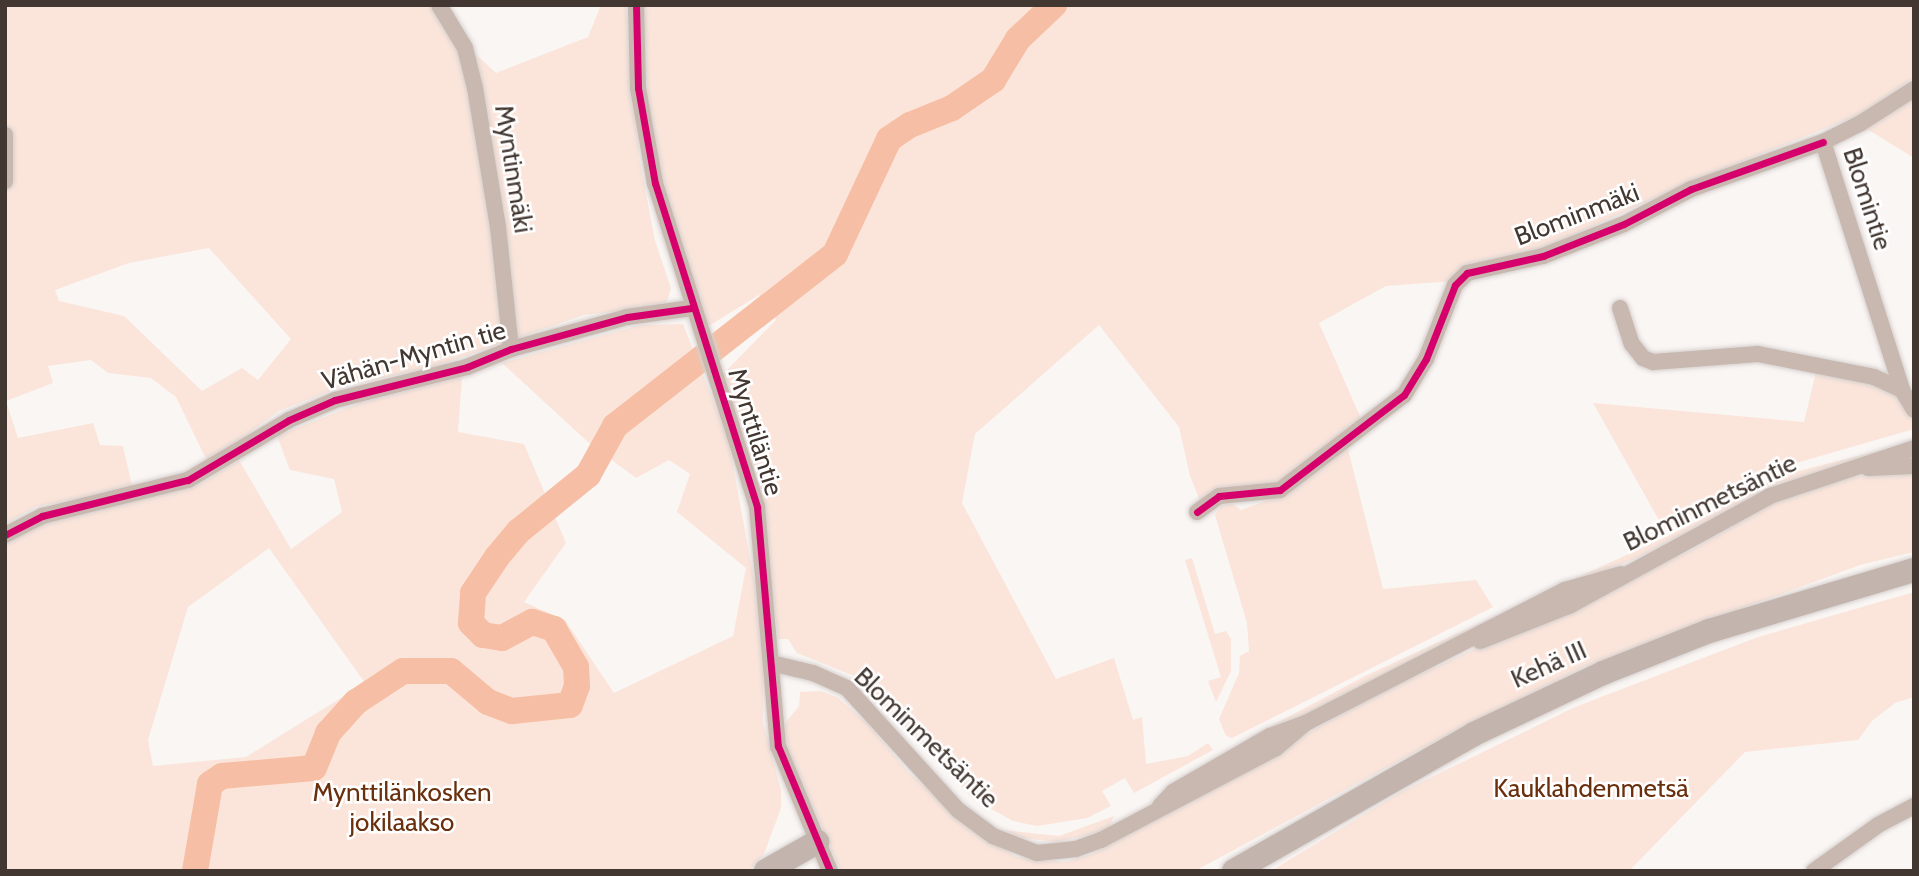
<!DOCTYPE html>
<html>
<head>
<meta charset="utf-8">
<style>
  body { margin:0 }
  #map { position:relative; width:1919px; height:876px; overflow:hidden; background:#faf6f4; font-family:Cabin,sans-serif }
  div>[style] { position:absolute }
  .green>* { inset:0; background:#fbe5db }
  .river>* { height:26px; margin:-13px; padding:0 13px; transform-origin:13px; border-radius:13px; background:#f6bfa5 }
  .roads { filter:drop-shadow(0 0 2px #d5d0ce) drop-shadow(0 0 2px #d5d0ce) }
  .minor>* { height:16px; margin:-8px; padding:0 8px; transform-origin:8px; border-radius:8px; background:#c8b8b0 }
  .highway>* { height:24px; margin:-12px; padding:0 12px; transform-origin:12px; border-radius:12px; background:#c3b5ad }
  .cycleway>* { height:7px; margin:-3.5px; padding:0 3.5px; transform-origin:3.5px; border-radius:3.5px; background:#d6006c }
  span { translate:-50% -50%; white-space:nowrap; text-align:center; line-height:1.15; -webkit-text-stroke:5px #fff; paint-order:stroke }
  .street-label { font-size:26px; color:#433731 }
  .park-label { font-size:26px; color:#6a2f0d }
  .frame { position:absolute; inset:0; border:7px solid #433731; pointer-events:none }
</style>
</head>
<body>
<div id="map">
  <div class="green">
    <div style="clip-path:polygon(evenodd,5px 5px,432px 5px,451px 31px,496px 73px,588px 37px,601px 5px,626px 5px,639px 157px,655px 241px,671px 288px,668px 298px,664px 306px,584px 315px,433px 367px,337px 388px,279px 411px,208px 463px,176px 397px,151px 378px,108px 373px,91px 360px,48px 366px,53px 383px,6px 401px,18px 438px,93px 423px,100px 445px,123px 446px,133px 490px,37px 506px,5px 524px,5px 5px,209px 248px,291px 339px,258px 380px,242px 368px,202px 391px,124px 316px,59px 301px,55px 290px,129px 263px,209px 248px)"></div>
    <div style="clip-path:polygon(641px 5px,1914px 5px,1914px 78px,1859px 115px,1692px 181px,1547px 247px,1454px 281px,1386px 286px,1319px 323px,1363px 423px,1275px 488px,1201px 503px,1190px 476px,1179px 427px,1099px 325px,975px 434px,962px 503px,1056px 679px,1114px 658px,1133px 720px,1142px 717px,1146px 764px,1188px 756px,1208px 743px,1213px 750px,1134px 793px,1125px 778px,1102px 791px,1111px 806px,1087px 818px,1037px 826px,1013px 821px,973px 799px,857px 677px,797px 653px,788px 639px,778px 639px,757px 477px,723px 374px,776px 320px,759px 295px,704px 329px,668px 213px,651px 134px)"></div>
    <div style="clip-path:polygon(1914px 98px,1914px 158px,1867px 129px)"></div>
    <div style="clip-path:polygon(evenodd,683px 324px,728px 439px,763px 628px,763px 722px,781px 790px,781px 808px,764px 854px,749px 871px,5px 871px,5px 543px,44px 523px,199px 485px,239px 460px,291px 549px,342px 512px,334px 479px,290px 470px,277px 436px,360px 403px,462px 377px,458px 432px,524px 444px,566px 543px,524px 602px,565px 620px,614px 693px,733px 636px,746px 568px,677px 512px,690px 474px,669px 460px,636px 478px,589px 443px,502px 363px,640px 325px,683px 324px,269px 548px,365px 683px,246px 757px,153px 766px,148px 740px,188px 607px,269px 548px)"></div>
    <div style="clip-path:polygon(1816px 372px,1894px 389px,1914px 419px,1914px 429px,1775px 469px,1664px 529px,1593px 403px,1804px 422px)"></div>
    <div style="clip-path:polygon(1347px 445px,1383px 589px,1476px 580px,1493px 607px,1232px 738px,1226px 736px,1219px 719px,1239px 673px,1240px 656px,1249px 651px,1247px 623px,1215px 515px,1222px 505px,1233px 504px,1241px 510px,1284px 494px)"></div>
    <div style="clip-path:polygon(1893px 447px,1778px 484px,1637px 558px,1541px 594px,1668px 536px,1783px 475px)"></div>
    <div style="clip-path:polygon(1910px 473px,1914px 480px,1914px 552px,1860px 565px,1586px 666px,1452px 732px,1195px 871px,841px 871px,789px 751px,783px 726px,799px 706px,800px 692px,820px 691px,837px 697px,868px 724px,908px 772px,978px 834px,1017px 857px,1065px 862px,1092px 854px,1383px 691px,1692px 550px,1773px 503px,1854px 477px)"></div>
    <div style="clip-path:polygon(1192px 558px,1215px 634px,1226px 631px,1231px 639px,1231px 671px,1216px 702px,1208px 681px,1221px 677px,1185px 560px)"></div>
    <div style="clip-path:polygon(1914px 592px,1914px 697px,1895px 703px,1872px 721px,1858px 740px,1745px 752px,1629px 871px,1271px 871px,1401px 792px,1575px 707px,1758px 637px)"></div>
    <div style="clip-path:polygon(1519px 605px,1459px 639px,1252px 741px,1250px 737px,1365px 676px)"></div>
    <div style="clip-path:polygon(1114px 816px,1110px 826px,1099px 832px,1057px 842px,1023px 838px,1003px 830px,1059px 836px)"></div>
  </div>
  <div class="river">
    <div style="left:195px;top:871px;width:88px;rotate:-80.2deg"></div>
    <div style="left:210px;top:784px;width:14px;rotate:-34deg"></div>
    <div style="left:222px;top:776px;width:92px;rotate:-5deg"></div>
    <div style="left:314px;top:768px;width:38px;rotate:-68deg"></div>
    <div style="left:328px;top:733px;width:42px;rotate:-47.9deg"></div>
    <div style="left:356px;top:702px;width:56px;rotate:-33.4deg"></div>
    <div style="left:403px;top:671px;width:48px"></div>
    <div style="left:451px;top:671px;width:48px;rotate:40deg"></div>
    <div style="left:488px;top:702px;width:26px;rotate:21deg"></div>
    <div style="left:512px;top:711px;width:58px;rotate:-5.9deg"></div>
    <div style="left:570px;top:705px;width:20px;rotate:-70deg"></div>
    <div style="left:577px;top:686px;width:19px;rotate:-93deg"></div>
    <div style="left:576px;top:667px;width:44px;rotate:-120.1deg"></div>
    <div style="left:554px;top:629px;width:23px;rotate:-162deg"></div>
    <div style="left:532px;top:622px;width:34px;rotate:152deg"></div>
    <div style="left:502px;top:638px;width:19px;rotate:-171deg"></div>
    <div style="left:483px;top:635px;width:17px;rotate:-135deg"></div>
    <div style="left:471px;top:623px;width:30px;rotate:-86deg"></div>
    <div style="left:473px;top:593px;width:43px;rotate:-56.3deg"></div>
    <div style="left:497px;top:557px;width:34px;rotate:-50deg"></div>
    <div style="left:519px;top:531px;width:89px;rotate:-39.1deg"></div>
    <div style="left:588px;top:475px;width:56px;rotate:-61.1deg"></div>
    <div style="left:615px;top:426px;width:279px;rotate:-38deg"></div>
    <div style="left:835px;top:254px;width:127px;rotate:-64.8deg"></div>
    <div style="left:889px;top:139px;width:25px;rotate:-34deg"></div>
    <div style="left:910px;top:125px;width:45px;rotate:-22deg"></div>
    <div style="left:952px;top:108px;width:50px;rotate:-34.3deg"></div>
    <div style="left:993px;top:80px;width:48px;rotate:-58.6deg"></div>
    <div style="left:1018px;top:39px;width:50px;rotate:-43.4deg"></div>
  </div>
  <div class="roads">
    <div class="minor">
      <div style="left:439px;top:5px;width:50px;rotate:58.8deg"></div>
      <div style="left:465px;top:48px;width:41px;rotate:76deg"></div>
      <div style="left:475px;top:88px;width:141px;rotate:80.6deg"></div>
      <div style="left:498px;top:227px;width:123px;rotate:83.9deg"></div>
      <div style="left:636px;top:5px;width:83px;rotate:88.6deg"></div>
      <div style="left:638px;top:88px;width:97px;rotate:79.9deg"></div>
      <div style="left:655px;top:183px;width:340px;rotate:72.5deg"></div>
      <div style="left:757px;top:507px;width:240px;rotate:85deg"></div>
      <div style="left:778px;top:746px;width:135px;rotate:67.4deg"></div>
      <div style="left:1914px;top:89px;width:63px;rotate:147.3deg"></div>
      <div style="left:1861px;top:123px;width:42px;rotate:153.4deg"></div>
      <div style="left:1823px;top:142px;width:260px;rotate:72.3deg"></div>
      <div style="left:1902px;top:390px;width:23px;rotate:59deg"></div>
      <div style="left:5px;top:135px;width:46px;rotate:90deg"></div>
      <div style="left:1620px;top:308px;width:38px;rotate:72deg"></div>
      <div style="left:1632px;top:344px;width:18px;rotate:52deg"></div>
      <div style="left:1643px;top:358px;width:11px;rotate:22deg"></div>
      <div style="left:1653px;top:362px;width:105px;rotate:-4.4deg"></div>
      <div style="left:1758px;top:354px;width:118px;rotate:11.2deg"></div>
      <div style="left:1874px;top:377px;width:31px;rotate:25deg"></div>
      <div style="left:1868px;top:468px;width:46px;rotate:-2.5deg"></div>
      <div style="left:1197px;top:512px;width:27px;rotate:-36deg"></div>
      <div style="left:1219px;top:496px;width:61px;rotate:-5.6deg"></div>
      <div style="left:1280px;top:490px;width:156px;rotate:-37.5deg"></div>
      <div style="left:1404px;top:395px;width:42px;rotate:-58.6deg"></div>
      <div style="left:1426px;top:359px;width:79px;rotate:-68.6deg"></div>
      <div style="left:1455px;top:285px;width:17px;rotate:-45deg"></div>
      <div style="left:1467px;top:273px;width:78px;rotate:-12.6deg"></div>
      <div style="left:1543px;top:256px;width:87px;rotate:-21.6deg"></div>
      <div style="left:1624px;top:224px;width:76px;rotate:-27.6deg"></div>
      <div style="left:1691px;top:189px;width:140px;rotate:-19.6deg"></div>
      <div style="left:5px;top:535px;width:42px;rotate:-27.2deg"></div>
      <div style="left:42px;top:516px;width:150px;rotate:-13.9deg"></div>
      <div style="left:188px;top:480px;width:117px;rotate:-30.7deg"></div>
      <div style="left:289px;top:420px;width:50px;rotate:-23.5deg"></div>
      <div style="left:335px;top:400px;width:136px;rotate:-14deg"></div>
      <div style="left:467px;top:367px;width:48px;rotate:-22.2deg"></div>
      <div style="left:511px;top:349px;width:120px;rotate:-15.4deg"></div>
      <div style="left:627px;top:317px;width:65px;rotate:-8deg"></div>
      <div style="left:1480px;top:641px;width:98px;rotate:-21.6deg"></div>
      <div style="left:1571px;top:605px;width:227px;rotate:-28.7deg"></div>
      <div style="left:1770px;top:496px;width:152px;rotate:-18.4deg"></div>
      <div style="left:771px;top:663px;width:43px;rotate:13.4deg"></div>
      <div style="left:813px;top:673px;width:37px;rotate:24deg"></div>
      <div style="left:847px;top:688px;width:165px;rotate:47.7deg"></div>
      <div style="left:958px;top:810px;width:44px;rotate:36.6deg"></div>
      <div style="left:993px;top:836px;width:47px;rotate:21.1deg"></div>
      <div style="left:1037px;top:853px;width:39px;rotate:-6deg"></div>
      <div style="left:1076px;top:849px;width:27px;rotate:-20deg"></div>
      <div style="left:1101px;top:840px;width:198px;rotate:-27.7deg"></div>
      <div style="left:1276px;top:748px;width:39px;rotate:-40deg"></div>
      <div style="left:1160px;top:806px;width:19px;rotate:-47deg"></div>
      <div style="left:1173px;top:792px;width:112px;rotate:-30deg"></div>
      <div style="left:1270px;top:736px;width:38px;rotate:-20deg"></div>
      <div style="left:1306px;top:723px;width:291px;rotate:-27.2deg"></div>
      <div style="left:1565px;top:590px;width:58px;rotate:-15.9deg"></div>
      <div style="left:1814px;top:871px;width:79px;rotate:-35.7deg"></div>
      <div style="left:1878px;top:825px;width:41px;rotate:-27.8deg"></div>
    </div>
    <div class="highway">
      <div style="left:766px;top:871px;width:59px;rotate:-29.6deg"></div>
      <div style="left:1234px;top:871px;width:276px;rotate:-29.7deg"></div>
      <div style="left:1474px;top:734px;width:143px;rotate:-25.3deg"></div>
      <div style="left:1603px;top:673px;width:114px;rotate:-21.6deg"></div>
      <div style="left:1709px;top:631px;width:214px;rotate:-16.6deg"></div>
    </div>
  </div>
  <div class="cycleway">
    <div style="left:636px;top:5px;width:83px;rotate:88.6deg"></div>
    <div style="left:638px;top:88px;width:97px;rotate:79.9deg"></div>
    <div style="left:655px;top:183px;width:340px;rotate:72.5deg"></div>
    <div style="left:757px;top:507px;width:240px;rotate:85deg"></div>
    <div style="left:778px;top:746px;width:135px;rotate:67.4deg"></div>
    <div style="left:1197px;top:512px;width:27px;rotate:-36deg"></div>
    <div style="left:1219px;top:496px;width:61px;rotate:-5.6deg"></div>
    <div style="left:1280px;top:490px;width:156px;rotate:-37.5deg"></div>
    <div style="left:1404px;top:395px;width:42px;rotate:-58.6deg"></div>
    <div style="left:1426px;top:359px;width:79px;rotate:-68.6deg"></div>
    <div style="left:1455px;top:285px;width:17px;rotate:-45deg"></div>
    <div style="left:1467px;top:273px;width:78px;rotate:-12.6deg"></div>
    <div style="left:1543px;top:256px;width:87px;rotate:-21.6deg"></div>
    <div style="left:1624px;top:224px;width:76px;rotate:-27.6deg"></div>
    <div style="left:1691px;top:189px;width:140px;rotate:-19.6deg"></div>
    <div style="left:5px;top:535px;width:42px;rotate:-27.2deg"></div>
    <div style="left:42px;top:516px;width:150px;rotate:-13.9deg"></div>
    <div style="left:188px;top:480px;width:117px;rotate:-30.7deg"></div>
    <div style="left:289px;top:420px;width:50px;rotate:-23.5deg"></div>
    <div style="left:335px;top:400px;width:136px;rotate:-14deg"></div>
    <div style="left:467px;top:367px;width:48px;rotate:-22.2deg"></div>
    <div style="left:511px;top:349px;width:120px;rotate:-15.4deg"></div>
    <div style="left:627px;top:317px;width:65px;rotate:-8deg"></div>
  </div>
  <div class="street-label">
    <span style="left:513px;top:169px;rotate:81deg">Myntinmäki</span>
    <span style="left:1867px;top:199px;rotate:72deg">Blomintie</span>
    <span style="left:1577px;top:215px;rotate:-21deg">Blominmäki</span>
    <span style="left:414px;top:356px;rotate:-16deg">Vähän-Myntin tie</span>
    <span style="left:755px;top:432px;rotate:73deg">Mynttiläntie</span>
    <span style="left:1710px;top:503px;rotate:-26deg">Blominmetsäntie</span>
    <span style="left:1549px;top:665px;rotate:-24deg">Kehä III</span>
    <span style="left:926px;top:738px;rotate:44deg">Blominmetsäntie</span>
  </div>
  <div class="park-label">
    <span style="left:1591px;top:789px">Kauklahdenmetsä</span>
    <span style="left:402px;top:808px">Mynttilänkosken<br>jokilaakso</span>
  </div>
  <div class="frame"></div>
</div>
</body>
</html>
